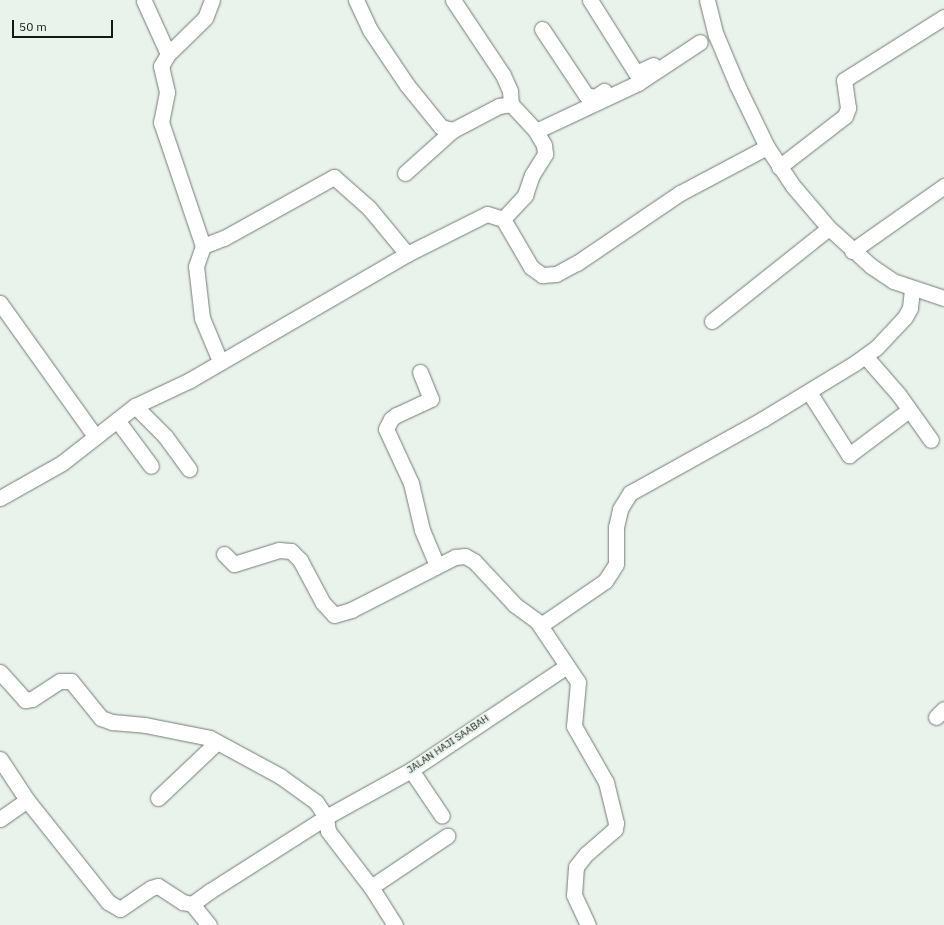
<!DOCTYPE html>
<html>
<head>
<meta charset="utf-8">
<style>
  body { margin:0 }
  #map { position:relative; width:944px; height:925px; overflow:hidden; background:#e9f2eb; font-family:"IBM Plex Sans",sans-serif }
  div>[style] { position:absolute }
  .roads { filter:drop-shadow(0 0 1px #747c76) drop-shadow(0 0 1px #747c76) }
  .minor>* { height:15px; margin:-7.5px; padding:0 7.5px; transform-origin:7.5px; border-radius:7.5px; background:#fff }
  span { translate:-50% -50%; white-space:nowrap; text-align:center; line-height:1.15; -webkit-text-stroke:4px #e9f2eb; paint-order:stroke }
  .street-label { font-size:10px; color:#151816 }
  .scale { position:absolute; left:12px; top:20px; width:101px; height:18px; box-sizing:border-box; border:2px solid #151816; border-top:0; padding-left:5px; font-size:12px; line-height:14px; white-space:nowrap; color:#151816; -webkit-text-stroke:3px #e9f2eb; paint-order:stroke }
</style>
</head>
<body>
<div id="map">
  <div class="roads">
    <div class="minor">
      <div style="left:212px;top:0;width:19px;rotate:111deg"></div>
      <div style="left:205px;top:18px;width:52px;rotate:135.8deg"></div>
      <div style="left:168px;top:54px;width:14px;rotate:120deg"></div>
      <div style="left:161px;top:66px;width:27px;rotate:77deg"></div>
      <div style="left:167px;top:92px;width:31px;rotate:101deg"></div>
      <div style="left:161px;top:122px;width:131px;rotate:71.3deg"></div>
      <div style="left:203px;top:246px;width:22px;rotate:-21deg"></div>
      <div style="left:224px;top:238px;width:126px;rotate:-29deg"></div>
      <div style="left:334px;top:177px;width:47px;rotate:41.5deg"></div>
      <div style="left:369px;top:208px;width:60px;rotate:50.4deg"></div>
      <div style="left:356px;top:0;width:33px;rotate:65deg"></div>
      <div style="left:370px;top:30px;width:66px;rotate:56.1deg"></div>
      <div style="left:407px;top:85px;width:54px;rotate:51deg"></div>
      <div style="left:441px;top:127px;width:12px;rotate:14deg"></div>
      <div style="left:453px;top:130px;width:52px;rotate:-27.6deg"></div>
      <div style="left:499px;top:106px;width:12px;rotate:-9deg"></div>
      <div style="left:453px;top:0;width:90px;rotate:56.3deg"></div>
      <div style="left:503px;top:75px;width:17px;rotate:66deg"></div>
      <div style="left:510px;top:91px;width:13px;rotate:86deg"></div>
      <div style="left:511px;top:104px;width:37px;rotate:47deg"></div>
      <div style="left:590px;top:0;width:86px;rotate:57.8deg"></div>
      <div style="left:636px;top:73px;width:19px;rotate:-25deg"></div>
      <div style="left:707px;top:0;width:36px;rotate:76deg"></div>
      <div style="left:716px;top:35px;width:54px;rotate:67.2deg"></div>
      <div style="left:737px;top:85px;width:69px;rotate:64.2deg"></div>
      <div style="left:767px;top:147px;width:47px;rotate:56.3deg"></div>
      <div style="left:793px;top:186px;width:55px;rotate:49.4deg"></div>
      <div style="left:829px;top:228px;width:57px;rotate:42.1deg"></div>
      <div style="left:871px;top:266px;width:27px;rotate:34deg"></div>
      <div style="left:893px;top:281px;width:54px;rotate:18.4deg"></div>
      <div style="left:144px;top:1px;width:58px;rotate:65.6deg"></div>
      <div style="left:542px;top:29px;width:79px;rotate:56.3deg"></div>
      <div style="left:586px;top:95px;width:9px;rotate:13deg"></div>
      <div style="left:595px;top:97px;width:11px;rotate:-34deg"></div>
      <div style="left:779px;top:167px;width:83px;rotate:-37.7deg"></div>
      <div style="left:845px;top:116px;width:9px;rotate:-69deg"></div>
      <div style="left:848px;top:108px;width:28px;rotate:-98deg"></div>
      <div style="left:844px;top:80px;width:118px;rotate:-32.2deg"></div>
      <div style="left:405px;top:173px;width:64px;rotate:-41.9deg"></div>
      <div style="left:503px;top:219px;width:33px;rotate:-47deg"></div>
      <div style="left:525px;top:195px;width:21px;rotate:-71deg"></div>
      <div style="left:532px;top:175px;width:25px;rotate:-58deg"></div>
      <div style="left:545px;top:154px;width:9px;rotate:-96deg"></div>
      <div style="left:544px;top:145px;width:16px;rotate:-120deg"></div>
      <div style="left:536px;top:131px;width:113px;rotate:-25.2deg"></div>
      <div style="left:638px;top:83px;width:74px;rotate:-33.5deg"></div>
      <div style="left:203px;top:246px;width:21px;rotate:109deg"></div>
      <div style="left:196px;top:266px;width:52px;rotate:83.4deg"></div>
      <div style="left:202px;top:318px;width:47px;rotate:67.3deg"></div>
      <div style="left:852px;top:251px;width:113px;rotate:-35.2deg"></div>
      <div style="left:0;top:303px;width:163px;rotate:54.5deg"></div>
      <div style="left:712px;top:321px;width:149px;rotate:-38.5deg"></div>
      <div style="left:865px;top:356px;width:52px;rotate:48.9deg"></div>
      <div style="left:899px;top:395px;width:55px;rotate:54.6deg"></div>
      <div style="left:420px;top:372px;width:29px;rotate:68deg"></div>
      <div style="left:431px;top:399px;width:38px;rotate:155deg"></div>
      <div style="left:396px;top:415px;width:6px;rotate:141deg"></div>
      <div style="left:391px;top:419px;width:11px;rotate:117deg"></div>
      <div style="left:386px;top:429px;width:60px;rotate:65.2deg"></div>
      <div style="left:411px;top:483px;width:48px;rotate:76.8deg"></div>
      <div style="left:422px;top:530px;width:38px;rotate:67deg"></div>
      <div style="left:809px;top:392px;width:75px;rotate:57.6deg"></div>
      <div style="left:849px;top:455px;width:75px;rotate:-36.9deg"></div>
      <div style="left:135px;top:406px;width:42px;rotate:45deg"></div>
      <div style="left:165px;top:436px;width:41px;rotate:54deg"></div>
      <div style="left:117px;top:420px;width:57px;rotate:53.5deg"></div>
      <div style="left:0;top:498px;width:71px;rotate:-29.4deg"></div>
      <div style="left:62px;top:463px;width:93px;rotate:-38deg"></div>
      <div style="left:135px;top:406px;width:61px;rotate:-25.3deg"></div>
      <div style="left:190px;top:380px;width:251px;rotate:-30.1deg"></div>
      <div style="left:407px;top:254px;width:89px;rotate:-26.6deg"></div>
      <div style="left:487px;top:214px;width:17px;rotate:17deg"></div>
      <div style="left:503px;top:219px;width:56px;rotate:59.7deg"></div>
      <div style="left:531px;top:267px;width:14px;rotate:36deg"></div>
      <div style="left:542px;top:275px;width:14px;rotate:-4deg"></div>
      <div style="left:556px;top:274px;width:24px;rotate:-28deg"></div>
      <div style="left:577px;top:263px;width:125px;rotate:-34.2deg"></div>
      <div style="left:680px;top:193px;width:98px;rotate:-27.9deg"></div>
      <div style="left:224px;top:554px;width:14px;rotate:45deg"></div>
      <div style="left:234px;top:564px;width:47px;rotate:-17.3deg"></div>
      <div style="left:279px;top:550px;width:12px;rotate:5deg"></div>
      <div style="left:291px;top:551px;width:13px;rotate:45deg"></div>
      <div style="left:300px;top:560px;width:49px;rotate:61.9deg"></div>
      <div style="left:323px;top:603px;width:16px;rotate:47deg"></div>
      <div style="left:334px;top:615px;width:18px;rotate:-16deg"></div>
      <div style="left:351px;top:610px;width:117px;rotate:-27deg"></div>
      <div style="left:455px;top:557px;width:10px;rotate:-6deg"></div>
      <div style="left:465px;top:556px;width:10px;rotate:29deg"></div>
      <div style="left:474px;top:561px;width:60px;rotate:47deg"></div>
      <div style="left:515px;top:605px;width:27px;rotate:36deg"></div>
      <div style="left:537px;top:621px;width:73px;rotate:56.1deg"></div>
      <div style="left:578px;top:682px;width:44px;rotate:95.2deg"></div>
      <div style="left:574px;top:726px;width:64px;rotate:60.3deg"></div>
      <div style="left:606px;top:782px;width:42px;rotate:76.3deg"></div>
      <div style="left:616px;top:823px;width:6px;rotate:99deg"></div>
      <div style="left:615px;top:829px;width:38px;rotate:139deg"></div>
      <div style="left:586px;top:854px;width:16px;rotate:128deg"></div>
      <div style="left:576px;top:867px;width:28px;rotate:94deg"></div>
      <div style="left:574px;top:895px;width:33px;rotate:65deg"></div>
      <div style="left:541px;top:625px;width:78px;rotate:-34.5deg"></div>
      <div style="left:605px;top:581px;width:11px;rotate:-56deg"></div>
      <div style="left:611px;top:572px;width:9px;rotate:-58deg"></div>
      <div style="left:616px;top:564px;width:37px;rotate:-90deg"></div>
      <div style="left:616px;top:527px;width:18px;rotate:-77deg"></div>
      <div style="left:620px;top:509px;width:19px;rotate:-58deg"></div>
      <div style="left:630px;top:493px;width:152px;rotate:-29.1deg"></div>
      <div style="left:763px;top:419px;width:108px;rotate:-31.3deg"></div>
      <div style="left:855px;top:363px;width:26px;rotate:-36deg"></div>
      <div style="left:876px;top:348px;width:42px;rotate:-46.9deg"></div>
      <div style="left:905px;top:317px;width:10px;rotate:-61deg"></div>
      <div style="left:910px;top:308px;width:19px;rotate:-84deg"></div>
      <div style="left:0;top:672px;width:38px;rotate:48deg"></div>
      <div style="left:25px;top:700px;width:7px;rotate:-8deg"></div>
      <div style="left:32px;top:699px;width:33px;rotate:-33deg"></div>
      <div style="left:60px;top:681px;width:11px"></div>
      <div style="left:71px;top:681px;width:48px;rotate:51deg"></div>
      <div style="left:101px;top:718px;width:12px;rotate:20deg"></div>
      <div style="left:112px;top:722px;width:33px;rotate:5deg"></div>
      <div style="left:145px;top:725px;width:66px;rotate:11.3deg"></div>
      <div style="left:210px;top:738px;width:80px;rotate:28.5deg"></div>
      <div style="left:280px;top:776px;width:44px;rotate:35.8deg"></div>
      <div style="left:316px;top:802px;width:18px;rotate:56deg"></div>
      <div style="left:326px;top:817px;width:14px;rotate:82deg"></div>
      <div style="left:328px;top:831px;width:71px;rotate:52.5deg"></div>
      <div style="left:371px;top:887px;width:45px;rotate:57.7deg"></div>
      <div style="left:936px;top:717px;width:11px;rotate:-45deg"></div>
      <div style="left:0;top:759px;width:49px;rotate:56.6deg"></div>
      <div style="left:27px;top:800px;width:130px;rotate:51.5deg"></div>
      <div style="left:108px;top:902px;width:14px;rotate:30deg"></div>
      <div style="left:120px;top:909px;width:37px;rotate:-34deg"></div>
      <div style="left:151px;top:888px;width:7px;rotate:-16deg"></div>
      <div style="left:158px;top:886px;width:30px;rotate:33deg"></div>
      <div style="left:183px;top:902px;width:9px;rotate:13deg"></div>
      <div style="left:411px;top:770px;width:55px;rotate:56deg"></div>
      <div style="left:158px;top:798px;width:81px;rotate:-43.5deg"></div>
      <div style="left:0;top:819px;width:33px;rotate:-35deg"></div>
      <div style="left:371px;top:887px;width:92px;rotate:-33.9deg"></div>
      <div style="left:209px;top:925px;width:27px;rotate:-129deg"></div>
      <div style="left:192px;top:904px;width:22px;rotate:-36deg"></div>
      <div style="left:210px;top:891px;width:138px;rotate:-32.5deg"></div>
      <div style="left:326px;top:817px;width:97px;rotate:-28.9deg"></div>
      <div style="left:411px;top:770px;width:187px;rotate:-33.7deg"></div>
    </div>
  </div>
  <div class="street-label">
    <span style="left:448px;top:744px;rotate:-34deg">JALAN HAJI SAABAH</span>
  </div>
  <div class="scale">50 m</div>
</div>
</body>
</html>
